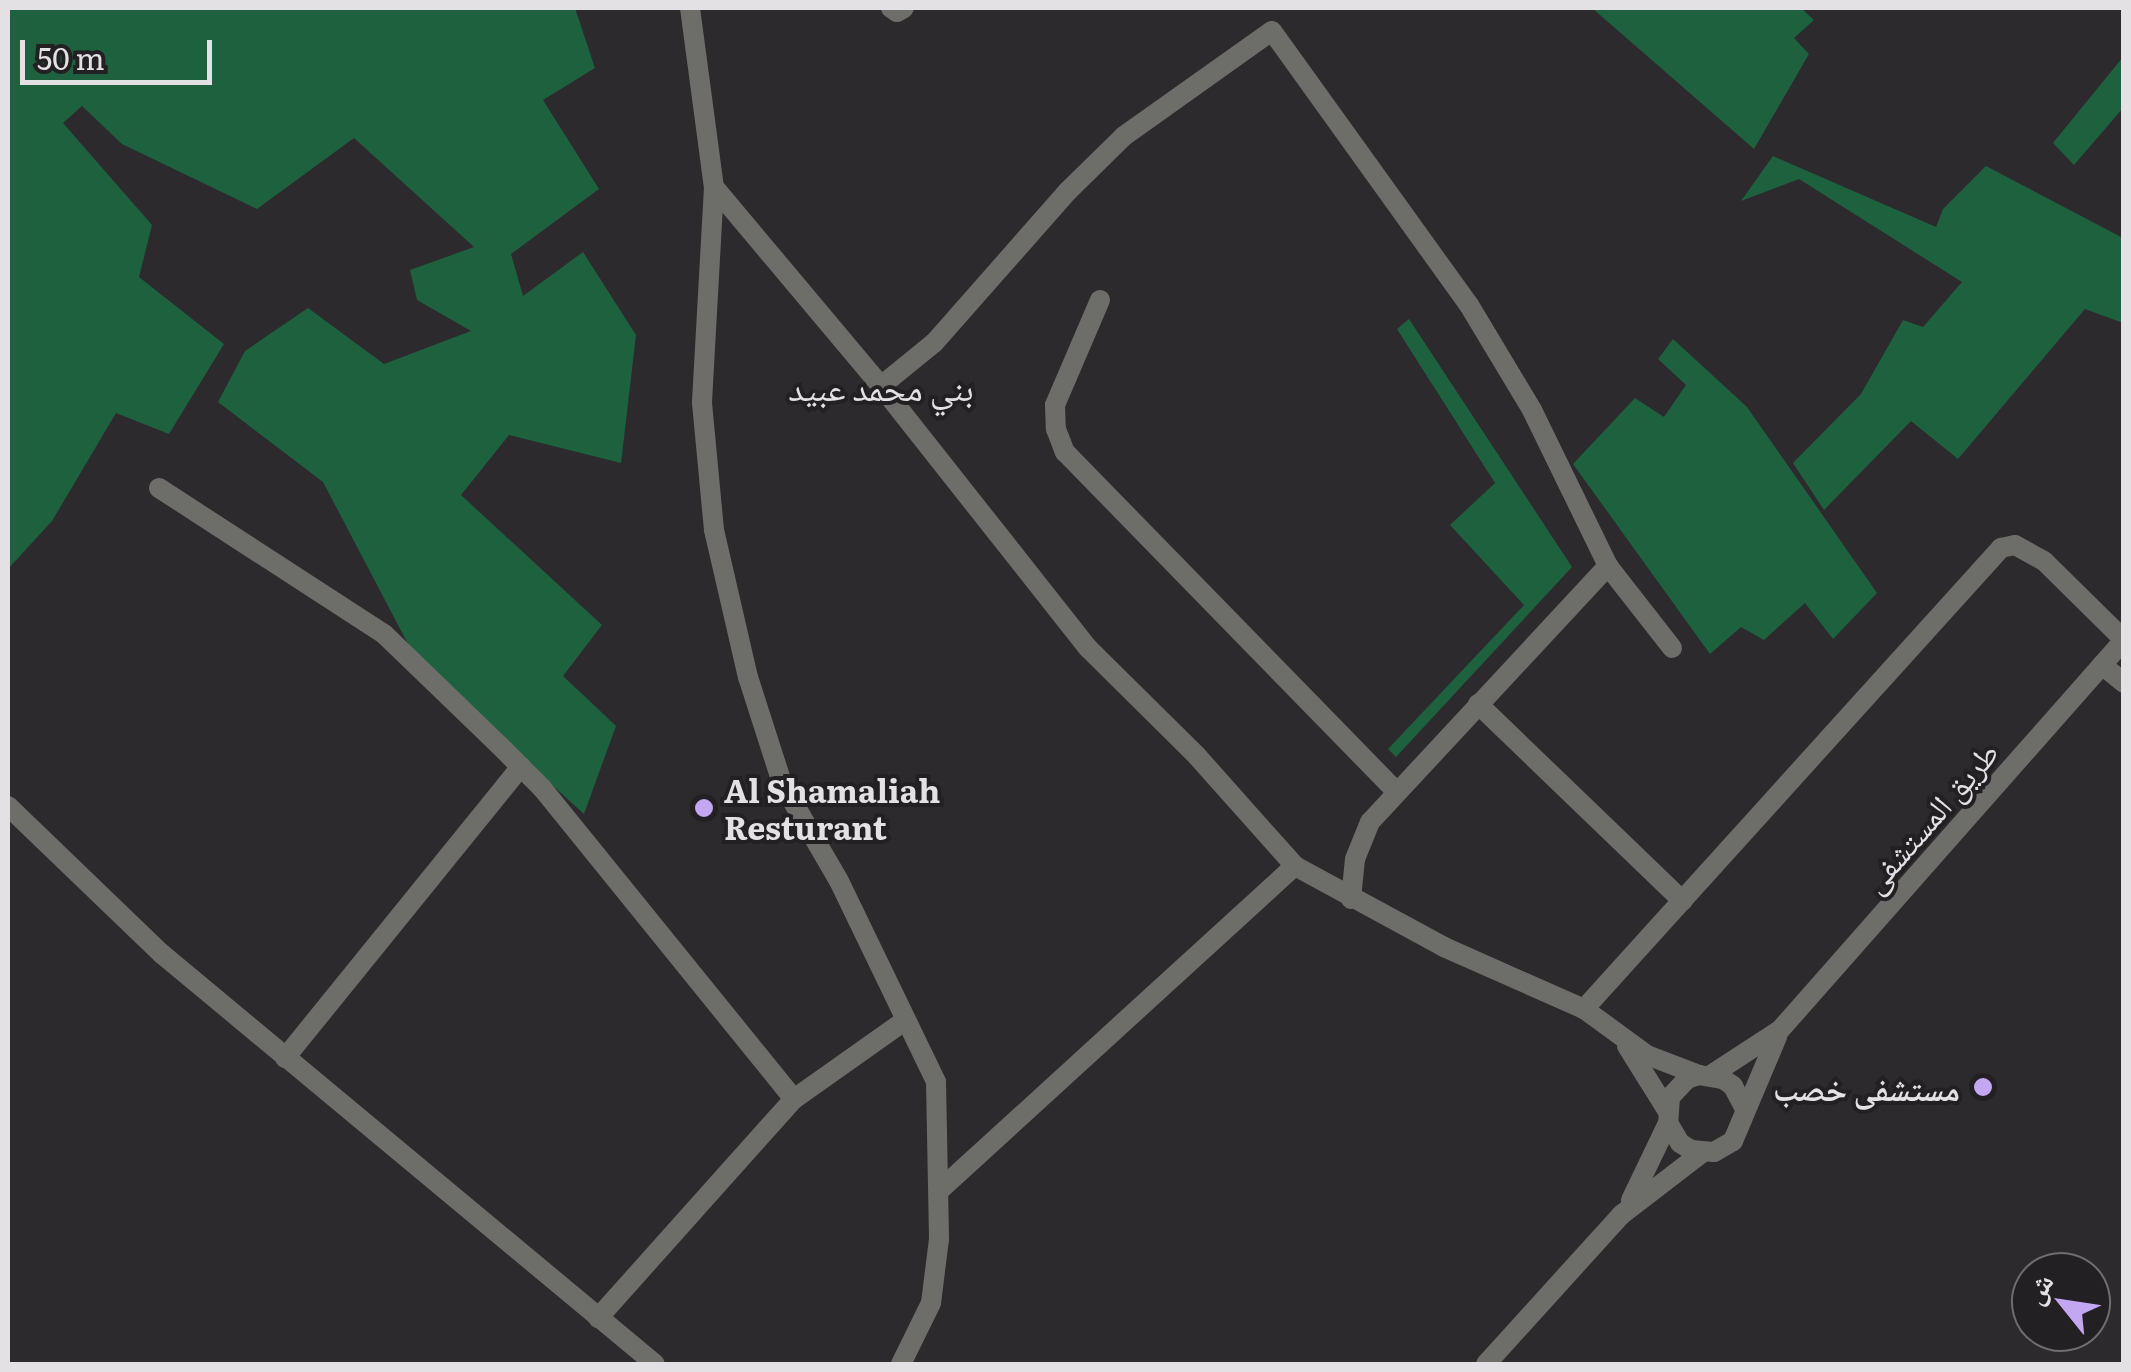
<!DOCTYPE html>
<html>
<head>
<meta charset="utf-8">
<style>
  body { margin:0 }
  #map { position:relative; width:2131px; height:1372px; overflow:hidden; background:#2d2a2d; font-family:Literata,"Noto Naskh Arabic",serif }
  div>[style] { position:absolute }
  .forest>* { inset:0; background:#1d613f }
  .minor>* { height:20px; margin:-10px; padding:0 10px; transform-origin:10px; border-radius:10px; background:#6d6d6a }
  .tertiary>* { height:20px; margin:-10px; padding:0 10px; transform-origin:10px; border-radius:10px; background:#6d6d6a }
  .dots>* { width:28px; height:28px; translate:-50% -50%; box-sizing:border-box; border:5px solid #232024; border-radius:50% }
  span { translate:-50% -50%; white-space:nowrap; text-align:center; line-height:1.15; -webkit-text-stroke:8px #232024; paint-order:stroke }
  .poi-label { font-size:32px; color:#e3e1e3; font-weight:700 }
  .left { translate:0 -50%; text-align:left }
  .right { translate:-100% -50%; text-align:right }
  .street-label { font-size:32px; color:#e3e1e3 }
  .neighbourhood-label { font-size:35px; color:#e3e1e3 }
  .frame { position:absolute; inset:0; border:10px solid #e3e1e3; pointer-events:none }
  .north { position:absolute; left:2011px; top:1252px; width:100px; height:100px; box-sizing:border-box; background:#232024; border:2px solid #706d70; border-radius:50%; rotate:300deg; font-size:28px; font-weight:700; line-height:40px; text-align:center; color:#e3e1e3 }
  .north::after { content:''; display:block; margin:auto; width:35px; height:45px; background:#c3a7f2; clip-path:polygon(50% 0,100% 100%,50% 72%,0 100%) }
  .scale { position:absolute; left:20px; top:40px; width:192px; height:45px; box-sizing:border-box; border:5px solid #e3e1e3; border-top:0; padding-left:12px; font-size:30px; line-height:35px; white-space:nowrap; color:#e3e1e3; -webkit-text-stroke:8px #232024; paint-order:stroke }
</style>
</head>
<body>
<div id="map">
  <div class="forest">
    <div style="clip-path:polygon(8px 8px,575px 8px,595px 68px,543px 100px,599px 189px,511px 254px,523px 296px,583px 252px,636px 335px,621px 463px,509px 435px,461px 495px,602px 625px,563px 676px,616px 726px,584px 814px,418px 663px,323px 482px,218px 402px,245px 351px,308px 308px,384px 364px,471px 331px,417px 300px,410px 270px,474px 247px,354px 138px,257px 209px,122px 144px,82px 106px,63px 123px,152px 225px,139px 277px,224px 344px,169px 434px,116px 413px,52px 521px,8px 569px)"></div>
    <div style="clip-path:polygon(1592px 8px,1801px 8px,1814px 20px,1794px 38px,1809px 54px,1754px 149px)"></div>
    <div style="clip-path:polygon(2123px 57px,2123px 108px,2074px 165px,2053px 143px)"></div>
    <div style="clip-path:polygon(1773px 156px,1936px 227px,1943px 209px,1986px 166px,2123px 238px,2123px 323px,2085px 309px,1958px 459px,1911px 421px,1824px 510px,1793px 463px,1861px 394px,1903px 320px,1923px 327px,1962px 282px,1799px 179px,1741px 201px)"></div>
    <div style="clip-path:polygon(1409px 319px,1572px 567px,1396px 757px,1388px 749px,1524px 605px,1450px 525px,1495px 483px,1397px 329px)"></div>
    <div style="clip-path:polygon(1673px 339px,1747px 407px,1877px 593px,1833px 639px,1805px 603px,1764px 640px,1741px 627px,1710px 654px,1573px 464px,1635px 398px,1664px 417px,1686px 385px,1658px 359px)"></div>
  </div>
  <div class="minor">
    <div style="left:690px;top:8px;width:181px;rotate:82.4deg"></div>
    <div style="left:714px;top:187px;width:216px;rotate:93.2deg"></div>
    <div style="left:702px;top:403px;width:128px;rotate:84.6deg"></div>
    <div style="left:714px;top:530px;width:151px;rotate:77deg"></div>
    <div style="left:748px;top:677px;width:111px;rotate:72.2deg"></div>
    <div style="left:782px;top:783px;width:113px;rotate:59.8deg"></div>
    <div style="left:839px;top:881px;width:223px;rotate:64.2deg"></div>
    <div style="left:936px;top:1082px;width:157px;rotate:88.9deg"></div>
    <div style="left:939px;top:1239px;width:64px;rotate:97.1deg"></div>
    <div style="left:931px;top:1303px;width:68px;rotate:116.2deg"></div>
    <div style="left:891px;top:8px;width:7px;rotate:34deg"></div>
    <div style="left:897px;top:12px;width:8px;rotate:-30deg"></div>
    <div style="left:714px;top:187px;width:260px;rotate:50deg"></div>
    <div style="left:881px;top:386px;width:334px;rotate:51.7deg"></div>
    <div style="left:1088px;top:648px;width:153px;rotate:44.7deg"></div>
    <div style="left:1197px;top:756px;width:147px;rotate:48.3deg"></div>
    <div style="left:1295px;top:866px;width:170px;rotate:28.5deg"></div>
    <div style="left:1444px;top:947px;width:153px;rotate:23.9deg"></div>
    <div style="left:1584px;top:1009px;width:78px;rotate:36.1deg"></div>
    <div style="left:1647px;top:1055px;width:56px;rotate:21deg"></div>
    <div style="left:1100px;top:300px;width:114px;rotate:113.2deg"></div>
    <div style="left:1055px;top:405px;width:24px;rotate:88deg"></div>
    <div style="left:1056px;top:429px;width:25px;rotate:69deg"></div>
    <div style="left:1065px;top:452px;width:474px;rotate:45.7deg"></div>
    <div style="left:881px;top:386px;width:68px;rotate:-39.1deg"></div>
    <div style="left:934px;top:343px;width:203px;rotate:-48.6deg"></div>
    <div style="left:1068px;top:191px;width:78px;rotate:-44.5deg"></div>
    <div style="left:1124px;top:136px;width:181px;rotate:-35.4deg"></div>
    <div style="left:1272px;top:31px;width:337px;rotate:54.3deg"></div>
    <div style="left:1469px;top:305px;width:122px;rotate:59deg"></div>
    <div style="left:1532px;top:410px;width:174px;rotate:64deg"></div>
    <div style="left:1608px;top:566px;width:104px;rotate:52deg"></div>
    <div style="left:159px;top:488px;width:268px;rotate:33deg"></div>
    <div style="left:384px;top:634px;width:160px;rotate:44deg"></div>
    <div style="left:499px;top:745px;width:61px;rotate:45deg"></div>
    <div style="left:542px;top:788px;width:400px;rotate:51deg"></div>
    <div style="left:2102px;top:665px;width:28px;rotate:39deg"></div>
    <div style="left:1478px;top:704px;width:284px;rotate:43.9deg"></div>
    <div style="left:1351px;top:899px;width:40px;rotate:-84.3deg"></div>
    <div style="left:1355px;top:859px;width:40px;rotate:-68deg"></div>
    <div style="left:1370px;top:822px;width:350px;rotate:-47.1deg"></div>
    <div style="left:1584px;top:1009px;width:622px;rotate:-47.87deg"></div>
    <div style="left:2001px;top:548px;width:14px;rotate:-12deg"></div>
    <div style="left:2015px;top:545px;width:33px;rotate:29deg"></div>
    <div style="left:2044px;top:561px;width:112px;rotate:44.6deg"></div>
    <div style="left:1627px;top:1046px;width:75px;rotate:58deg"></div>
    <div style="left:285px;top:1058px;width:375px;rotate:-51deg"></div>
    <div style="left:942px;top:1188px;width:478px;rotate:-42.4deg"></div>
    <div style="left:598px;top:1318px;width:294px;rotate:-48.2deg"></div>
    <div style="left:794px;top:1099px;width:135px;rotate:-35.3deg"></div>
  </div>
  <div class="tertiary">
    <div style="left:8px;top:806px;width:214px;rotate:43.9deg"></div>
    <div style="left:162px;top:954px;width:641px;rotate:39.75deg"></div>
    <div style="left:1711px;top:1075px;width:82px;rotate:-33.1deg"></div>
    <div style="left:1780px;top:1030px;width:520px;rotate:-48.59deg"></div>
    <div style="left:1744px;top:1107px;width:24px;rotate:-118deg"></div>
    <div style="left:1733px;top:1086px;width:12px;rotate:-145deg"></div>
    <div style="left:1723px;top:1079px;width:24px;rotate:-171deg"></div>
    <div style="left:1699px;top:1075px;width:13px;rotate:162deg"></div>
    <div style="left:1687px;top:1079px;width:25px;rotate:133deg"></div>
    <div style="left:1670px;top:1097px;width:26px;rotate:94deg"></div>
    <div style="left:1668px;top:1123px;width:23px;rotate:59deg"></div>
    <div style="left:1680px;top:1143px;width:13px;rotate:32deg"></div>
    <div style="left:1691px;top:1150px;width:23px;rotate:5deg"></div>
    <div style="left:1714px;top:1152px;width:22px;rotate:-30deg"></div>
    <div style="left:1733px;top:1141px;width:113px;rotate:-67.1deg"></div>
    <div style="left:1631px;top:1200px;width:85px;rotate:-64.3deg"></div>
    <div style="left:1486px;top:1364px;width:201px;rotate:-47.8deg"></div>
    <div style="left:1621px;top:1215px;width:103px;rotate:-37.5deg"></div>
  </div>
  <div class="dots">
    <div style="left:704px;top:808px;background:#c3a7f2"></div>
    <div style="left:1983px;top:1087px;background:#c3a7f2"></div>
  </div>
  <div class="poi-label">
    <span class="left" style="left:724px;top:808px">Al Shamaliah<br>Resturant</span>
    <span class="right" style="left:1960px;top:1087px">مستشفى خصب</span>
  </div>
  <div class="street-label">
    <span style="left:1929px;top:816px;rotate:-49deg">طريق المستشفى</span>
  </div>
  <div class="neighbourhood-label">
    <span style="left:881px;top:386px">بني محمد عبيد</span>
  </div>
  <div class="frame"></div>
  <div class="north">ش</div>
  <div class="scale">50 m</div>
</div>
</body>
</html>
